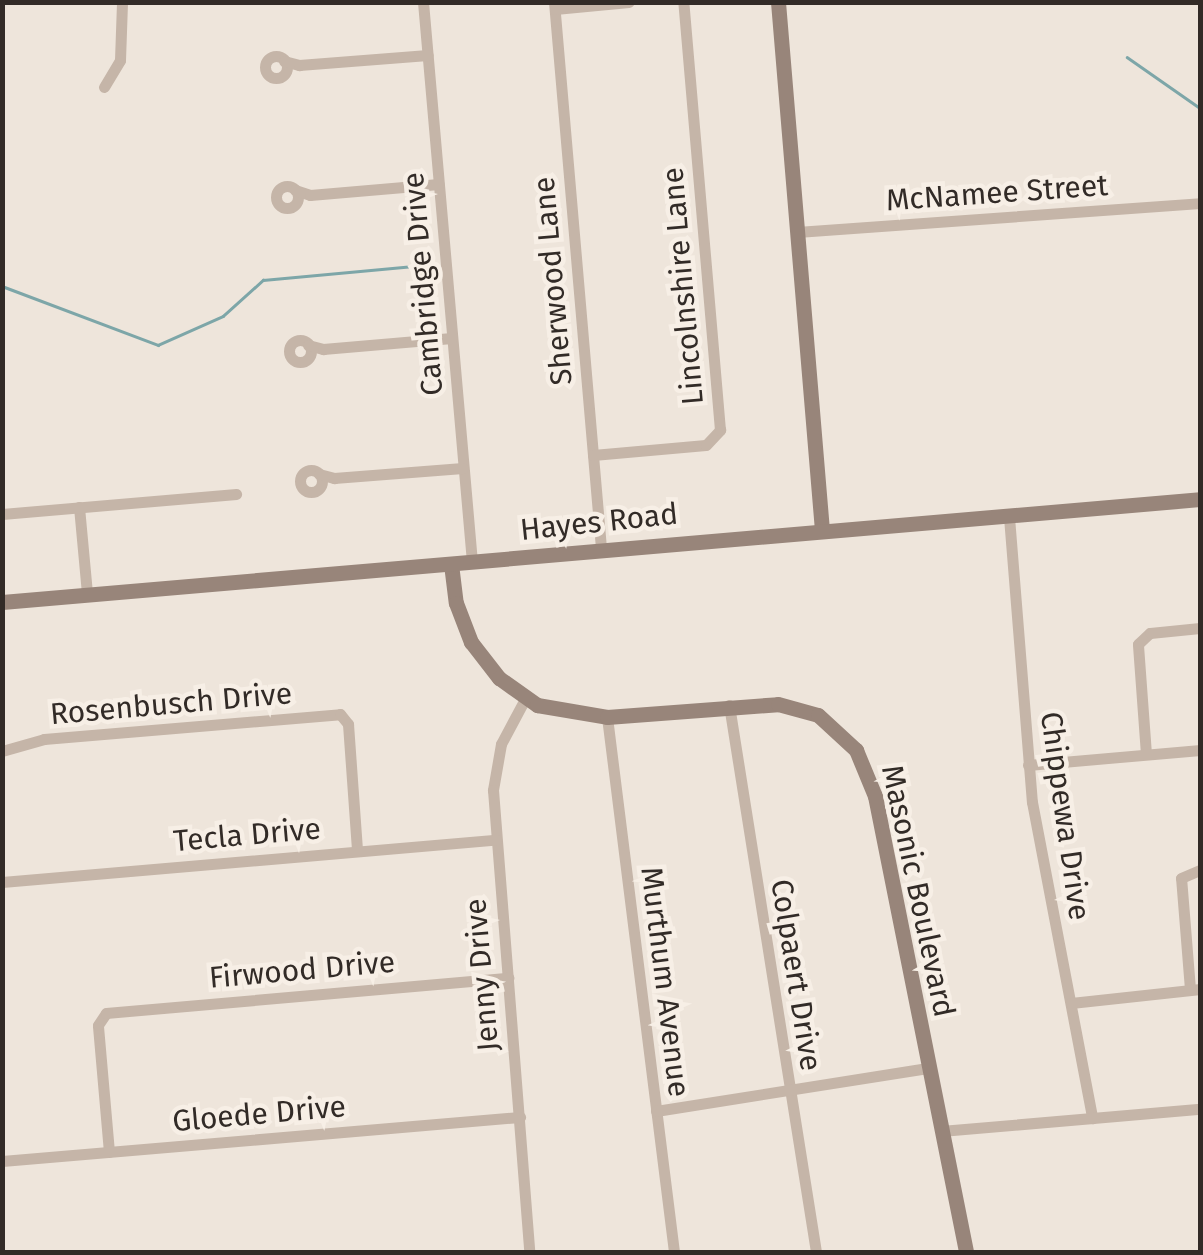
<!DOCTYPE html>
<html>
<head>
<meta charset="utf-8">
<style>
  body { margin:0 }
  #map { position:relative; width:1203px; height:1255px; overflow:hidden; background:#eee5db; font-family:"Fira Sans",sans-serif }
  div>[style] { position:absolute }
  .stream>* { height:2.5px; margin:-1.25px; padding:0 1.25px; transform-origin:1.25px; border-radius:1.25px; background:#7da6a8 }
  .street>* { height:11px; margin:-5.5px; padding:0 5.5px; transform-origin:5.5px; border-radius:5.5px; background:#c5b5a8 }
  .street>.ring { margin:-5.5px; padding:0; box-sizing:content-box; background:none; border:11px solid #c5b5a8; border-radius:50% }
  .secondary>* { height:15px; margin:-7.5px; padding:0 7.5px; transform-origin:7.5px; border-radius:7.5px; background:#98857a }
  span { translate:-50% -50%; white-space:nowrap; text-align:center; line-height:1.15; -webkit-text-stroke:9px #f7efe6; paint-order:stroke }
  .street-label { font-size:30px; color:#322b27 }
  .frame { position:absolute; inset:0; border:5px solid #322b27; pointer-events:none }
</style>
</head>
<body>
<div id="map">
  <div class="stream">
    <div style="left:1127px;top:57px;width:89px;rotate:34.9deg"></div>
    <div style="left:2px;top:286px;width:167px;rotate:20.7deg"></div>
    <div style="left:158px;top:345px;width:71px;rotate:-24deg"></div>
    <div style="left:223px;top:316px;width:54px;rotate:-42deg"></div>
    <div style="left:263px;top:280px;width:162px;rotate:-5.3deg"></div>
  </div>
  <div class="street">
    <div style="left:423px;top:2px;width:562px;rotate:85deg"></div>
    <div style="left:554px;top:2px;width:548px;rotate:85.08deg"></div>
    <div style="left:555px;top:9px;width:74px;rotate:-5.4deg"></div>
    <div class="ring" style="left:265px;top:56px;width:11px;height:11px"></div>
    <div style="left:284px;top:61px;width:16px;rotate:15deg"></div>
    <div style="left:299px;top:65px;width:129px;rotate:-4.4deg"></div>
    <div style="left:104px;top:87px;width:31px;rotate:-59deg"></div>
    <div style="left:120px;top:60px;width:58px;rotate:-88deg"></div>
    <div class="ring" style="left:276px;top:186px;width:11px;height:11px"></div>
    <div style="left:295px;top:190px;width:16px;rotate:18deg"></div>
    <div style="left:310px;top:195px;width:129px;rotate:-4.9deg"></div>
    <div style="left:797px;top:232px;width:404px;rotate:-4.1deg"></div>
    <div class="ring" style="left:289px;top:340px;width:11px;height:11px"></div>
    <div style="left:308px;top:345px;width:16px;rotate:15deg"></div>
    <div style="left:323px;top:349px;width:129px;rotate:-4.9deg"></div>
    <div style="left:593px;top:455px;width:113px;rotate:-5.1deg"></div>
    <div style="left:706px;top:445px;width:21px;rotate:-47deg"></div>
    <div style="left:720px;top:430px;width:430px;rotate:-94.9deg"></div>
    <div class="ring" style="left:300px;top:470px;width:11px;height:11px"></div>
    <div style="left:319px;top:474px;width:16px;rotate:15deg"></div>
    <div style="left:334px;top:478px;width:129px;rotate:-4.4deg"></div>
    <div style="left:79px;top:507px;width:87px;rotate:84.7deg"></div>
    <div style="left:2px;top:514px;width:235px;rotate:-4.9deg"></div>
    <div style="left:1009px;top:517px;width:286px;rotate:85.4deg"></div>
    <div style="left:1032px;top:802px;width:322px;rotate:79.2deg"></div>
    <div style="left:525px;top:699px;width:51px;rotate:118.1deg"></div>
    <div style="left:501px;top:744px;width:47px;rotate:99.9deg"></div>
    <div style="left:493px;top:790px;width:463px;rotate:85.5deg"></div>
    <div style="left:729px;top:705px;width:554px;rotate:80.96deg"></div>
    <div style="left:607px;top:717px;width:539px;rotate:82.86deg"></div>
    <div style="left:2px;top:751px;width:44px;rotate:-15.9deg"></div>
    <div style="left:44px;top:739px;width:297px;rotate:-4.8deg"></div>
    <div style="left:340px;top:714px;width:13px;rotate:51deg"></div>
    <div style="left:348px;top:724px;width:126px;rotate:85.9deg"></div>
    <div style="left:1146px;top:754px;width:110px;rotate:-94.2deg"></div>
    <div style="left:1138px;top:644px;width:16px;rotate:-43deg"></div>
    <div style="left:1150px;top:633px;width:50px;rotate:-5.7deg"></div>
    <div style="left:1028px;top:765px;width:173px;rotate:-5deg"></div>
    <div style="left:2px;top:882px;width:496px;rotate:-4.9deg"></div>
    <div style="left:1190px;top:989px;width:111px;rotate:-94.6deg"></div>
    <div style="left:1181px;top:878px;width:21px;rotate:-23deg"></div>
    <div style="left:1071px;top:1003px;width:130px;rotate:-6.2deg"></div>
    <div style="left:656px;top:1111px;width:275px;rotate:-9deg"></div>
    <div style="left:941px;top:1131px;width:260px;rotate:-4.9deg"></div>
    <div style="left:109px;top:1152px;width:127px;rotate:-95deg"></div>
    <div style="left:98px;top:1025px;width:14px;rotate:-56deg"></div>
    <div style="left:106px;top:1013px;width:404px;rotate:-5deg"></div>
    <div style="left:2px;top:1161px;width:520px;rotate:-4.86deg"></div>
  </div>
  <div class="secondary">
    <div style="left:778px;top:2px;width:530px;rotate:85.24deg"></div>
    <div style="left:451px;top:564px;width:39px;rotate:83deg"></div>
    <div style="left:456px;top:603px;width:42px;rotate:69deg"></div>
    <div style="left:471px;top:642px;width:46px;rotate:52.1deg"></div>
    <div style="left:499px;top:678px;width:47px;rotate:35.4deg"></div>
    <div style="left:537px;top:705px;width:71px;rotate:9.7deg"></div>
    <div style="left:607px;top:717px;width:171px;rotate:-4.3deg"></div>
    <div style="left:778px;top:704px;width:41px;rotate:15.4deg"></div>
    <div style="left:818px;top:715px;width:52px;rotate:42.6deg"></div>
    <div style="left:856px;top:750px;width:50px;rotate:67.6deg"></div>
    <div style="left:875px;top:796px;width:465px;rotate:78.7deg"></div>
    <div style="left:2px;top:602px;width:1202px;rotate:-4.91deg"></div>
  </div>
  <div class="street-label">
    <span style="left:997px;top:193px;rotate:-4deg">McNamee Street</span>
    <span style="left:553px;top:281px;rotate:-95deg">Sherwood Lane</span>
    <span style="left:423px;top:284px;rotate:-95deg">Cambridge Drive</span>
    <span style="left:683px;top:286px;rotate:-95deg">Lincolnshire Lane</span>
    <span style="left:599px;top:522px;rotate:-6deg">Hayes Road</span>
    <span style="left:171px;top:704px;rotate:-5deg">Rosenbusch Drive</span>
    <span style="left:1065px;top:816px;rotate:82deg">Chippewa Drive</span>
    <span style="left:247px;top:835px;rotate:-5deg">Tecla Drive</span>
    <span style="left:918px;top:891px;rotate:78deg">Masonic Boulevard</span>
    <span style="left:302px;top:970px;rotate:-5deg">Firwood Drive</span>
    <span style="left:482px;top:975px;rotate:-95deg">Jenny Drive</span>
    <span style="left:796px;top:975px;rotate:81deg">Colpaert Drive</span>
    <span style="left:665px;top:982px;rotate:83deg">Murthum Avenue</span>
    <span style="left:259px;top:1114px;rotate:-5deg">Gloede Drive</span>
  </div>
  <div class="frame"></div>
</div>
</body>
</html>
